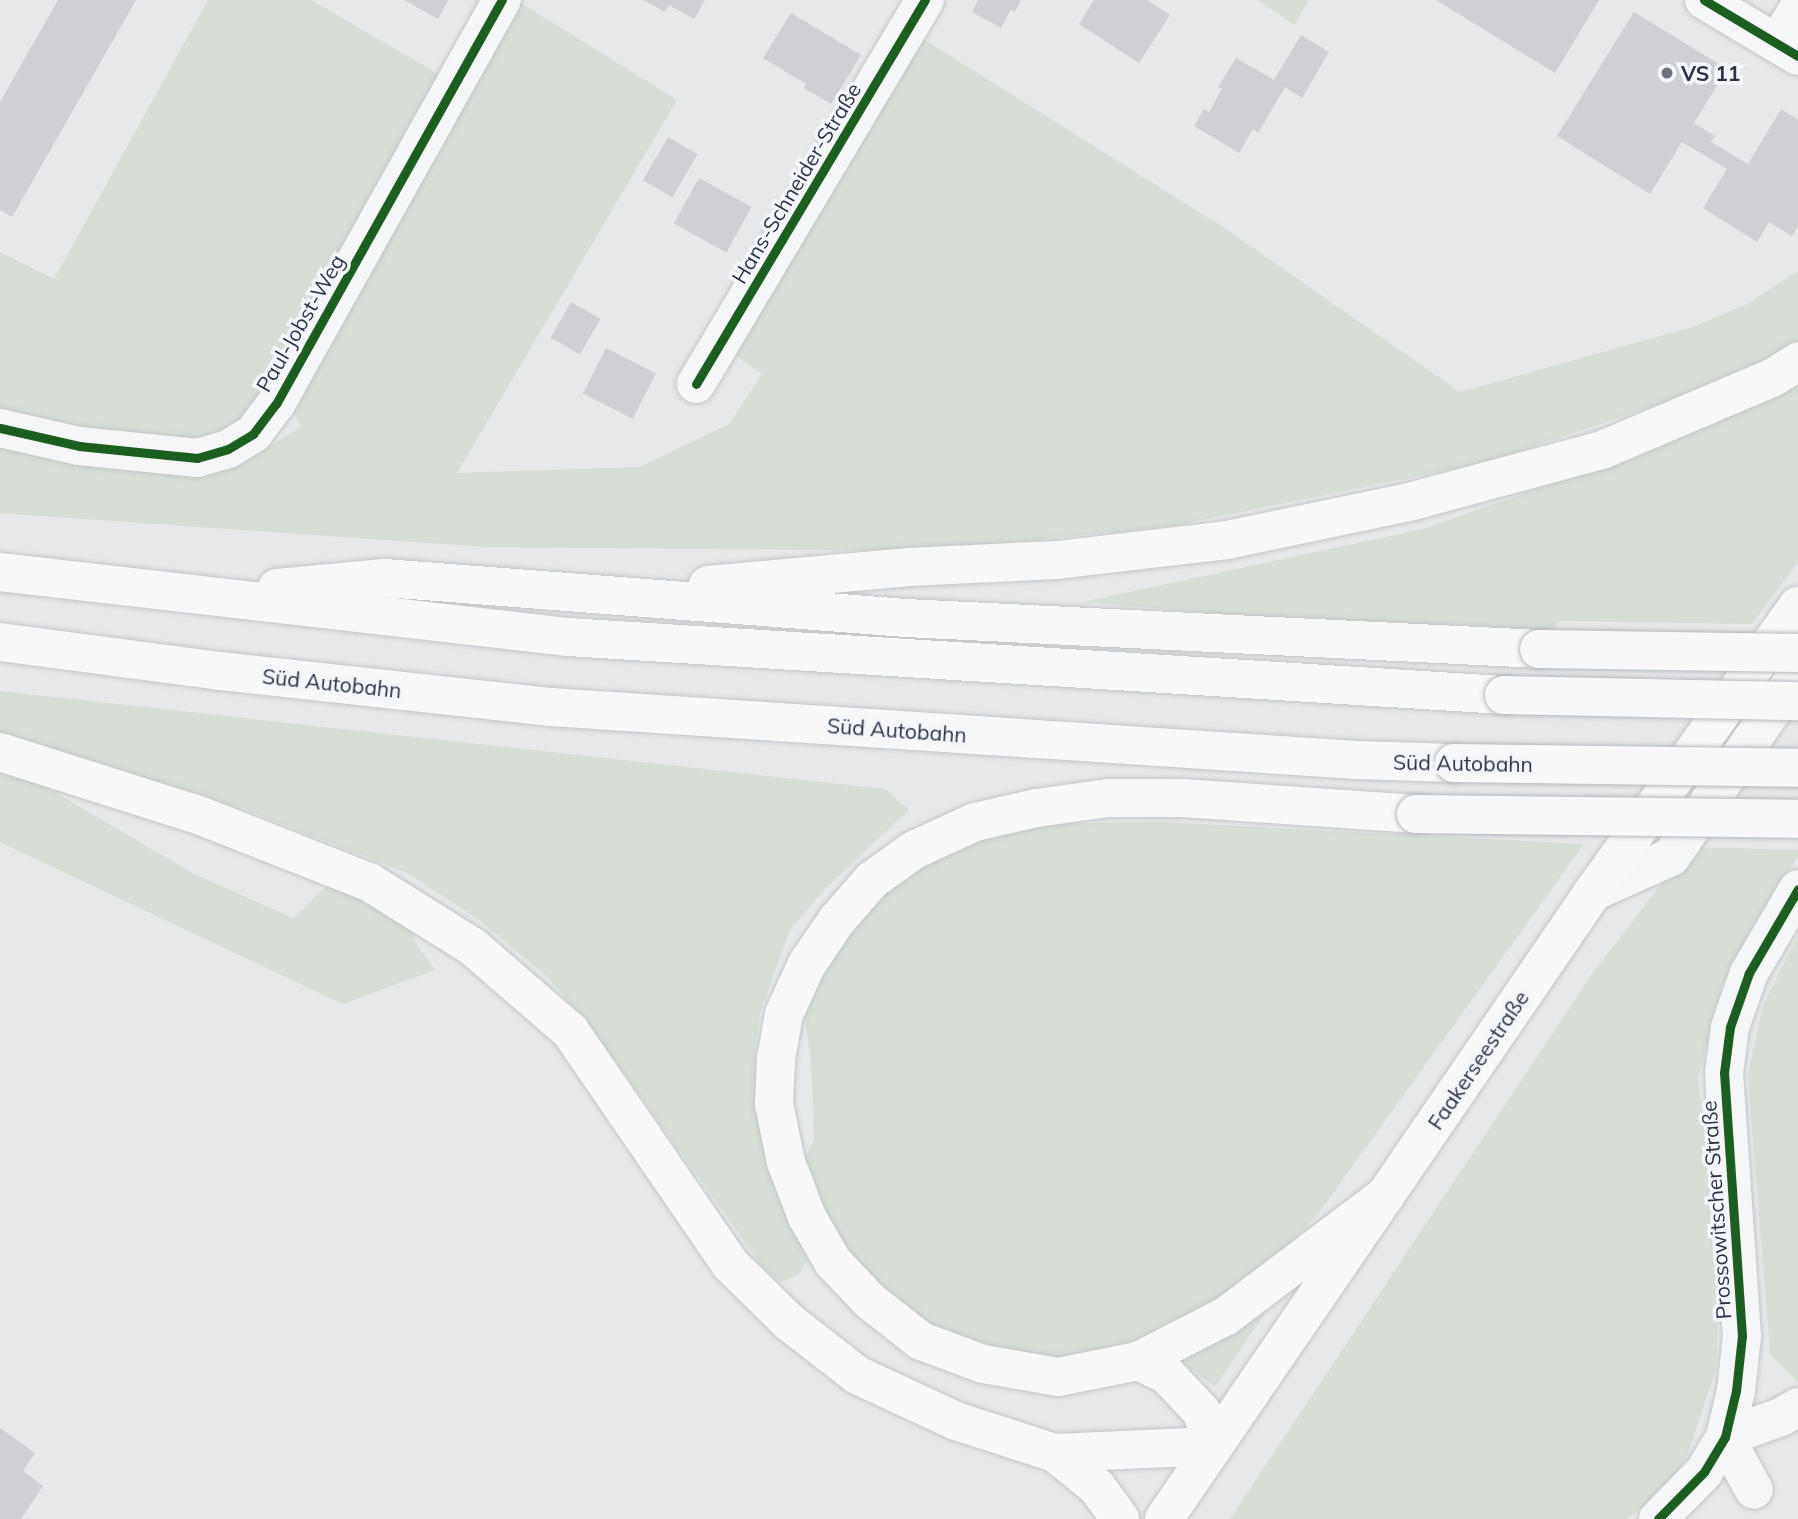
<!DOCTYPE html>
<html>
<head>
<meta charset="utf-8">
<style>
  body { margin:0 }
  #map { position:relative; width:1798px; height:1519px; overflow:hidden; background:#e6e8ea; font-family:Mulish,sans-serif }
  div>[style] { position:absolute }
  .green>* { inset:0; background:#d6ded6 }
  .building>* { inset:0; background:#ced0d3; transform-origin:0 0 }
  .roads { filter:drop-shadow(0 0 2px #c4c6c8) drop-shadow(0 0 2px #c4c6c8) }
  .minor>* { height:38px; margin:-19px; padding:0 19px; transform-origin:19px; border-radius:19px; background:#f5f6f7 }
  .major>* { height:38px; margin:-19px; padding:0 19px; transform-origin:19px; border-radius:19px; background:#f8f8f8 }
  .highway>* { height:38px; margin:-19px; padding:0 19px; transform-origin:19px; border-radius:19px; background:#f8f8f8 }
  .bridges { filter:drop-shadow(0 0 2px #b8bbbf) drop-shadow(0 0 2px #b8bbbf) }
  .highway-bridge>* { height:38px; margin:-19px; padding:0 19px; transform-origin:19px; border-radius:19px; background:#f8f8f8 }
  .cycleway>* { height:9px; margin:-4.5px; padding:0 4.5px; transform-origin:4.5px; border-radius:4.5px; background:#1b5e20 }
  .dots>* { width:19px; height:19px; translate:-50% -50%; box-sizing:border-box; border:4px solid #f4f6f9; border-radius:50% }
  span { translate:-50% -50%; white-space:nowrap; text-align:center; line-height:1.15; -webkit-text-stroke:7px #f4f6f9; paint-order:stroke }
  .poi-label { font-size:21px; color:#2b3445; font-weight:700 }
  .left { translate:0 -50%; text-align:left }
  .street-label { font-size:21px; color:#2b3445 }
</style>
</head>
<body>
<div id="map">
  <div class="green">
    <div style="clip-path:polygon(208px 0,311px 0,445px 78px,269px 394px,237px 428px,197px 443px,0 421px,0 252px,54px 279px)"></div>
    <div style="clip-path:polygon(516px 0,677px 100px,457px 473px,640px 467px,729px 424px,762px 374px,728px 350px,923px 39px,1226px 229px,1460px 392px,1696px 326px,1747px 304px,1798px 271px,1798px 343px,1714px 386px,1487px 462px,1172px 526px,923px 551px,486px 547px,0 513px,0 437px,91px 464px,235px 468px,302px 426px,287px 405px)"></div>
    <div style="clip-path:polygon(1258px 0,1309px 0,1294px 25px)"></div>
    <div style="clip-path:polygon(1798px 381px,1798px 562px,1752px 624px,1560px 621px,1549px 635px,1401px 629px,1083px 602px,1423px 529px,1594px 469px)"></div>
    <div style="clip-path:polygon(0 691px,885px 789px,909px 810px,825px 889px,790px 930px,760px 1012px,755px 1053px,757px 1099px,790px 1218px,807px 1261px,799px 1274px,781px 1282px,762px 1266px,607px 1049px,548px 977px,479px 920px,407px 873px,300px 831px,246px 810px,0 732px)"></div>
    <div style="clip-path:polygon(0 770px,41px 784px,194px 874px,293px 918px,332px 881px,407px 918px,417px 945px,435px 970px,343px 1004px,0 842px)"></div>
    <div style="clip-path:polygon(1159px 822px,1584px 844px,1323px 1207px,1298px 1236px,1247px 1285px,1137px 1347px,1050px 1359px,955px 1339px,910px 1315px,839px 1246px,802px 1164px,814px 1140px,811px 1060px,804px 1012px,826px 961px,858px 914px,913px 866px,1022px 824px)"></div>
    <div style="clip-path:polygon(1690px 847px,1798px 850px,1798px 856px,1762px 912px,1722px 986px,1698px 1078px,1720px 1269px,1716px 1369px,1687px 1457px,1662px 1495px,1626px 1519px,1230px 1519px,1592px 974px)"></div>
    <div style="clip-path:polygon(1798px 936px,1798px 1382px,1770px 1354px,1748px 1075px,1763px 1005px)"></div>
    <div style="clip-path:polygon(1268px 1309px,1215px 1387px,1180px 1361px,1213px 1344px)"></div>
  </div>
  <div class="building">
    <div style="clip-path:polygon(58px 0,136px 0,12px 217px,0 210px,0 102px)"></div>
    <div style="clip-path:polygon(404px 0,448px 0,438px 19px)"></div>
    <div style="clip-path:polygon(643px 0,705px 0,694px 19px,669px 5px,665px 12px)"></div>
    <div style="clip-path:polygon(978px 0,1021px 0,1015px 12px,1011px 9px,1001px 28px,972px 12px)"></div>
    <div style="clip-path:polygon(1094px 0,1147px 0,1170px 15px,1139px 63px,1079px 24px)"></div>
    <div style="clip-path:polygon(1436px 0,1599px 0,1555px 73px)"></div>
    <div style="clip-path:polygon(1634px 12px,1727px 69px,1694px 123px,1715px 136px,1711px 142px,1748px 164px,1781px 109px,1798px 120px,1798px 226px,1792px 236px,1769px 222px,1757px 242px,1703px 208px,1727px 169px,1682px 142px,1650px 194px,1557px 136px)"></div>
    <div style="clip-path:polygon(791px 13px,861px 55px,831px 104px,804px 88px,806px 84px,763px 58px)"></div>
    <div style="clip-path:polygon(1301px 35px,1329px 52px,1302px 98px,1285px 87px,1258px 133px,1253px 129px,1239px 153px,1194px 126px,1204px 109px,1209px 112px,1222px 89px,1218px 87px,1236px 58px,1274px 80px)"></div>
    <div style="left:668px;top:137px;width:34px;height:50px;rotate:30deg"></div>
    <div style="left:699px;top:178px;width:60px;height:52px;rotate:29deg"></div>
    <div style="left:571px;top:302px;width:34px;height:41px;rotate:30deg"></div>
    <div style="left:606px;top:348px;width:56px;height:51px;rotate:27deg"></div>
    <div style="clip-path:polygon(0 1428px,35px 1453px,23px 1471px,43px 1486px,21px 1519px,0 1519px)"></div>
  </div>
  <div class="roads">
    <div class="minor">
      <div style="left:1704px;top:0;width:109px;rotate:30.8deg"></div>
      <div style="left:1777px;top:43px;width:40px;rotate:-58deg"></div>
      <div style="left:696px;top:384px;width:447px;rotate:-59.2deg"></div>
      <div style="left:0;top:428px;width:81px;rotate:12.8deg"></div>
      <div style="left:79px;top:446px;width:119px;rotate:5.8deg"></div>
      <div style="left:197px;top:458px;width:32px;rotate:-16deg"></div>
      <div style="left:228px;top:449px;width:29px;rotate:-31deg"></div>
      <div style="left:253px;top:434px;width:38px;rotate:-53deg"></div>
      <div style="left:276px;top:404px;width:463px;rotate:-60.8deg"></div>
      <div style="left:1593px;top:892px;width:85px;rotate:-24.2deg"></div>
      <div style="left:1671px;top:857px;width:224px;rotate:-55.4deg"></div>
      <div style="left:1725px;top:1437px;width:59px;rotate:-19.7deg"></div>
      <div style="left:1781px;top:1417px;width:20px;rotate:-30deg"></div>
      <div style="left:1725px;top:1437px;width:60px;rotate:61.3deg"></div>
      <div style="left:1658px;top:1519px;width:66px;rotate:-45.6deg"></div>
      <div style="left:1704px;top:1472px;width:41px;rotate:-59deg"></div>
      <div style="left:1725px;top:1437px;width:47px;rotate:-76.6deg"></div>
      <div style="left:1736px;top:1391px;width:55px;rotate:-83.8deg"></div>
      <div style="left:1742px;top:1336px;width:264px;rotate:-93.9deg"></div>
      <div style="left:1724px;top:1073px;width:46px;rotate:-82.6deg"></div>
      <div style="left:1730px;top:1027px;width:57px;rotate:-70.6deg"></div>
      <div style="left:1749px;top:973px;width:97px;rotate:-59.7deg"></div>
    </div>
    <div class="major">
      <div style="left:1164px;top:1519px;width:760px;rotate:-55.62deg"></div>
      <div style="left:1593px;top:892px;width:352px;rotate:-54.4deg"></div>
    </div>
    <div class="highway">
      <div style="left:0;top:572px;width:572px;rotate:6.53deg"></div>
      <div style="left:568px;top:637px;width:938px;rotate:3.55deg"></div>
      <div style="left:708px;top:585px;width:202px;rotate:-5.1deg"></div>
      <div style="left:909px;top:567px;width:148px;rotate:-2.7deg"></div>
      <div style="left:1057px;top:560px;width:171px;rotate:-6.7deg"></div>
      <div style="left:1227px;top:540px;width:190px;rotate:-11.8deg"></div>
      <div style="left:1413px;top:501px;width:196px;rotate:-15.1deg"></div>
      <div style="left:1602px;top:450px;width:185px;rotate:-23deg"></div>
      <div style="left:1772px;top:378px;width:31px;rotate:-32deg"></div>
      <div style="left:277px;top:588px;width:108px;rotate:-5.3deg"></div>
      <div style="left:385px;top:578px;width:523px;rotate:4.39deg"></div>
      <div style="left:906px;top:618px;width:634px;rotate:2.8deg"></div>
      <div style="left:0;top:642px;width:222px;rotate:7.5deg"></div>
      <div style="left:220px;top:671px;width:333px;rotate:6.2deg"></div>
      <div style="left:551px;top:707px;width:807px;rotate:3.77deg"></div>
      <div style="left:1356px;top:760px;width:98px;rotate:1.8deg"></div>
      <div style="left:0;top:752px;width:206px;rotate:17.6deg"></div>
      <div style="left:196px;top:814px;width:186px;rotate:21.5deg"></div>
      <div style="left:369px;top:882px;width:123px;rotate:32deg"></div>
      <div style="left:473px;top:947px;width:128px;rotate:40.9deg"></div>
      <div style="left:570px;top:1031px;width:283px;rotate:55.5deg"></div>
      <div style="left:730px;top:1264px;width:83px;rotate:44.5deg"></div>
      <div style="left:789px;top:1322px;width:86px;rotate:37.9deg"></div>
      <div style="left:857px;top:1375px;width:109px;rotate:24.9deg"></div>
      <div style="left:956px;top:1421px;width:104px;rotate:17.9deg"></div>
      <div style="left:1055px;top:1453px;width:54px;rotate:39deg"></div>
      <div style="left:1097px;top:1487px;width:39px;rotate:54deg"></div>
      <div style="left:1386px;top:1195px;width:201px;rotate:142.9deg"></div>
      <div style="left:1226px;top:1316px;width:99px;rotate:152.9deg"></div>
      <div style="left:1138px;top:1361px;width:82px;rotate:168.7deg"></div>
      <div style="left:1058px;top:1377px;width:76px;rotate:-170.2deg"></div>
      <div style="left:983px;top:1364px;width:66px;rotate:-159.6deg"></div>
      <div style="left:921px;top:1341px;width:65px;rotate:-141.9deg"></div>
      <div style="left:870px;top:1301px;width:54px;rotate:-133.5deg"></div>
      <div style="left:833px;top:1262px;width:52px;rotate:-120deg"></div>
      <div style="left:807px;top:1217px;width:59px;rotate:-110.9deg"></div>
      <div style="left:786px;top:1162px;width:59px;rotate:-101.7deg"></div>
      <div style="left:774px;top:1104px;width:45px;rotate:-87.5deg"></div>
      <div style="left:776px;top:1059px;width:46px;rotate:-79.9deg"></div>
      <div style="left:784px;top:1014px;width:55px;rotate:-65.3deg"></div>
      <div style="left:807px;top:964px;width:53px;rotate:-55.7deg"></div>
      <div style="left:837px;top:920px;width:53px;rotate:-48.8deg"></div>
      <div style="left:872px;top:880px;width:52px;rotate:-35.5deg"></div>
      <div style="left:914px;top:850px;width:67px;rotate:-24.7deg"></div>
      <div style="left:975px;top:822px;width:63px;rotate:-12.9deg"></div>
      <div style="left:1036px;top:808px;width:73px;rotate:-7.9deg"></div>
      <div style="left:1108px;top:798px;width:75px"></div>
      <div style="left:1183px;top:798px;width:234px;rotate:3.9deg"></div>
      <div style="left:1055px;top:1453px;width:159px;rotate:-2.5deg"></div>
      <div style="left:1214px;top:1446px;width:37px;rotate:-110deg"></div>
      <div style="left:1201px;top:1411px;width:50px;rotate:-133.4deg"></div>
      <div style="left:1167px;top:1375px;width:32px;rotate:-154deg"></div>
    </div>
  </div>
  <div class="bridges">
    <div class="highway-bridge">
      <div style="left:1539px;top:649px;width:259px;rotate:0.9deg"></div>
      <div style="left:1504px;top:695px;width:294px;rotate:1.2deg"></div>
      <div style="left:1454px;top:763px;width:344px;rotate:0.8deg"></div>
      <div style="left:1416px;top:814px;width:382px;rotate:0.7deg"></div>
    </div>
  </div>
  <div class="cycleway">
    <div style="left:1704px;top:0;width:109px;rotate:30.8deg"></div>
    <div style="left:696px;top:384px;width:447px;rotate:-59.2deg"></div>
    <div style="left:0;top:428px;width:81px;rotate:12.8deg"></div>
    <div style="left:79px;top:446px;width:119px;rotate:5.8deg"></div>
    <div style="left:197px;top:458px;width:32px;rotate:-16deg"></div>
    <div style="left:228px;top:449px;width:29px;rotate:-31deg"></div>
    <div style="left:253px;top:434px;width:38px;rotate:-53deg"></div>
    <div style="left:276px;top:404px;width:463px;rotate:-60.8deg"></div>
    <div style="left:1658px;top:1519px;width:66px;rotate:-45.6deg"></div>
    <div style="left:1704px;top:1472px;width:41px;rotate:-59deg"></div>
    <div style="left:1725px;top:1437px;width:47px;rotate:-76.6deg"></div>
    <div style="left:1736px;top:1391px;width:55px;rotate:-83.8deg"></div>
    <div style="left:1742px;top:1336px;width:264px;rotate:-93.9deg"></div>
    <div style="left:1724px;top:1073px;width:46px;rotate:-82.6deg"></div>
    <div style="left:1730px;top:1027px;width:57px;rotate:-70.6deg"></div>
    <div style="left:1749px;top:973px;width:97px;rotate:-59.7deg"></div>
  </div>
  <div class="dots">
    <div style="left:1667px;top:73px;background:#6c737f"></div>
  </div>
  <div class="poi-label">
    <span class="left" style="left:1681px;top:73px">VS 11</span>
  </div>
  <div class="street-label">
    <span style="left:796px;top:183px;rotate:-59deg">Hans-Schneider-Straße</span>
    <span style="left:300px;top:323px;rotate:-60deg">Paul-Jobst-Weg</span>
    <span style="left:332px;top:683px;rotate:6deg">Süd Autobahn</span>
    <span style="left:897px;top:730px;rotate:4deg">Süd Autobahn</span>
    <span style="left:1463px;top:763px;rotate:1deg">Süd Autobahn</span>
    <span style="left:1478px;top:1060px;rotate:-56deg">Faakerseestraße</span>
    <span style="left:1716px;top:1210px;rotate:-94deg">Prossowitscher Straße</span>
  </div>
</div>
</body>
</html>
